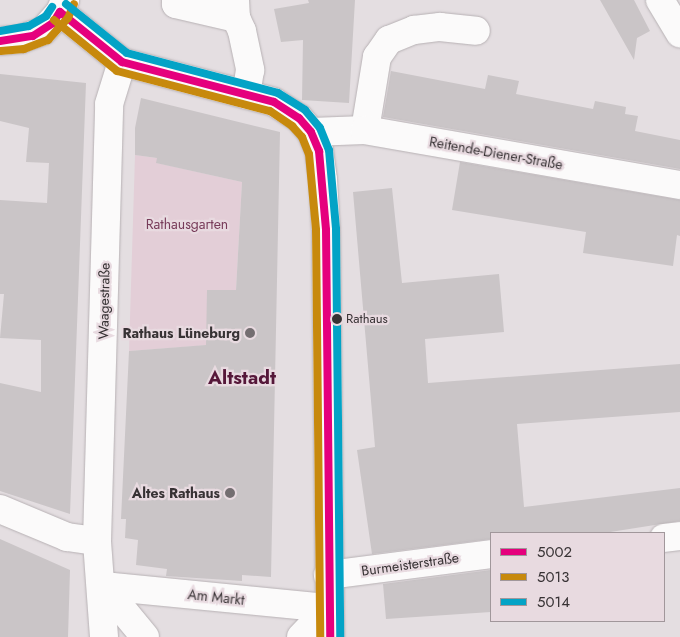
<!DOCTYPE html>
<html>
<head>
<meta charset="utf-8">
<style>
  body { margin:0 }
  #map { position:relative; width:680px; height:637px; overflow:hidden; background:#e4dee1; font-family:Jost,sans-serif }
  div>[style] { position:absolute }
  .green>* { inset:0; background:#e3ced7 }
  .building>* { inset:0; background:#cac5c7 }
  .roads { filter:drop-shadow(0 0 1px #b7b1b4) drop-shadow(0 0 1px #b7b1b4) }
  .minor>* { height:28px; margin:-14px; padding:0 14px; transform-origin:14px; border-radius:14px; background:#fbfafa }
  .bus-1>* { height:8px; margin:-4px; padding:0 4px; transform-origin:4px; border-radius:4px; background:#e5007d }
  .bus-2>* { height:8px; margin:-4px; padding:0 4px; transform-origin:4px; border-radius:4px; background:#c7890d }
  .bus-3>* { height:8px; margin:-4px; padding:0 4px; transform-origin:4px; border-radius:4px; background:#03a3c6 }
  .dots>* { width:14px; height:14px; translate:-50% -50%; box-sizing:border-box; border:2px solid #e8dae0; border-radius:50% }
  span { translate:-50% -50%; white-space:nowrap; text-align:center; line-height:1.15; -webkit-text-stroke:4.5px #e8dae0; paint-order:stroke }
  .bus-label { font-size:13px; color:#373234 }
  .left { translate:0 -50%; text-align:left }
  .street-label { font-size:14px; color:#373234 }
  .park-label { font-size:14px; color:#773b59 }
  .poi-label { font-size:14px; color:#373234; font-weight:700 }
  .right { translate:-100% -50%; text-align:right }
  .district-label { font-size:19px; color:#551739; font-weight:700 }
  .legend { position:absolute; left:490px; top:532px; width:175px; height:90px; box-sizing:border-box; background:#e8dae0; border:1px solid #a1979b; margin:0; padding:6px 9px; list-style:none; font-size:15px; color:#373234 }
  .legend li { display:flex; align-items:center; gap:10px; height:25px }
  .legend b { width:25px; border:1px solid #a1979b }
</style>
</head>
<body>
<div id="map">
  <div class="green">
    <div style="clip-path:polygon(135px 155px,157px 158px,157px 163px,242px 182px,236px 290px,207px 290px,207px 316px,223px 344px,129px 351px)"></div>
  </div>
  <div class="building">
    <div style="clip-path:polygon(308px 0,355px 0,349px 103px,302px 100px,303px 40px,281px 42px,274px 9px,309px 3px)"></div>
    <div style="clip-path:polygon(600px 0,634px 0,650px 31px,637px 38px,634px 60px)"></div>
    <div style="clip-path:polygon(391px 71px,485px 89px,488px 75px,519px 81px,516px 94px,593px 109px,595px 101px,626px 107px,625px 114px,638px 116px,635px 131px,680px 140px,680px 169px,383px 117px)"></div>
    <div style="clip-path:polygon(0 74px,86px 83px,70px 514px,0 491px,0 383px,41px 392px,41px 340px,0 338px,4px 294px,0 294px,0 200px,47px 203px,49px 163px,26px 162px,29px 128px,0 121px)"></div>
    <div style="clip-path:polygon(141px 98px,280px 132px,271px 577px,242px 575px,242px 581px,166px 576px,167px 569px,136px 565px,138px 540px,125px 538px,126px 519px,121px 519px,129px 351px,206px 345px,207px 290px,236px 290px,242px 182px,156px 163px,157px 158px,135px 155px,135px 128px)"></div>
    <div style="clip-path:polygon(460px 162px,680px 200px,680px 236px,677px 235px,673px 266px,583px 253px,586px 232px,452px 210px)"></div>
    <div style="clip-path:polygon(392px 188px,402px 283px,499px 274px,504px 332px,425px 339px,428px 383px,680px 364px,680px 412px,517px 424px,524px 507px,680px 488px,680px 521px,604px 533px,491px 533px,491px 539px,372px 554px,357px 450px,375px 447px,353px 192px)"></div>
    <div style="clip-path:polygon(0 539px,70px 570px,68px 637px,0 637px)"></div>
    <div style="clip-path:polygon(491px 570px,491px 612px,386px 619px,383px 584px)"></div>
  </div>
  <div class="roads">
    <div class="minor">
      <div style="left:176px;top:0;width:4px;rotate:90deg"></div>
      <div style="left:176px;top:4px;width:62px;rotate:13.1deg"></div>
      <div style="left:235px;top:0;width:18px;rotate:87deg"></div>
      <div style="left:236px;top:18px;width:14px;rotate:65deg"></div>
      <div style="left:242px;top:31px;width:40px;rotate:78deg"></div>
      <div style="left:250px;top:70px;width:25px;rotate:99deg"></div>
      <div style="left:660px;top:0;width:39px;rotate:59deg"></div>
      <div style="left:60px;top:12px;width:80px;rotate:38.9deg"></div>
      <div style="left:122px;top:62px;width:157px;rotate:14.7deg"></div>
      <div style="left:274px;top:102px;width:30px;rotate:33deg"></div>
      <div style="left:299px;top:118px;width:18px;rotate:49deg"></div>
      <div style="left:311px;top:132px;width:21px;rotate:67deg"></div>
      <div style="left:319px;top:151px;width:29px;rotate:82deg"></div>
      <div style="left:323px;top:180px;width:50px;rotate:86.6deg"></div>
      <div style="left:326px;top:230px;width:407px;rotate:89.4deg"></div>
      <div style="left:0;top:41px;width:21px;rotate:-5deg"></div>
      <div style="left:21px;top:39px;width:23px;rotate:-20deg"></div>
      <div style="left:43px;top:31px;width:25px;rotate:-48deg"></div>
      <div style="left:60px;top:12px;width:13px;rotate:-67deg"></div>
      <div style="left:365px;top:130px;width:74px;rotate:-80.7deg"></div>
      <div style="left:377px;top:57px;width:21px;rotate:-55deg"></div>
      <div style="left:389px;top:40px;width:27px;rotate:-22deg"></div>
      <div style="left:414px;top:30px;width:26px;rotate:-7deg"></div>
      <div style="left:440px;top:27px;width:36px;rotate:6deg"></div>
      <div style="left:311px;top:132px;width:54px;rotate:-2.1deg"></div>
      <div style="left:365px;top:130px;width:320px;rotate:9.9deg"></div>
      <div style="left:0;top:509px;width:73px;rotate:22.7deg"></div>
      <div style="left:67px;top:537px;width:30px;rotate:8deg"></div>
      <div style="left:664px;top:538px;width:16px;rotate:-7deg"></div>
      <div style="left:328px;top:575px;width:164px;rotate:-7.3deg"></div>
      <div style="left:103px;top:586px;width:227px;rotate:5.6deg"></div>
      <div style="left:103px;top:586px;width:66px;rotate:50.5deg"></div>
      <div style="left:104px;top:637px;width:96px;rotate:-94.2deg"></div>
      <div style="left:97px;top:541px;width:437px;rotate:-88.4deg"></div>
      <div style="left:109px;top:104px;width:44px;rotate:-72.8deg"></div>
      <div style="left:301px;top:637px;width:40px;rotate:-46deg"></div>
    </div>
  </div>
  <div class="bus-1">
    <div style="left:60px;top:12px;width:80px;rotate:38.9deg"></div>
    <div style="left:122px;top:62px;width:157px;rotate:14.7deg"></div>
    <div style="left:274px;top:102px;width:30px;rotate:33deg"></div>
    <div style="left:299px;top:118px;width:18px;rotate:49deg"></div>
    <div style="left:311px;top:132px;width:21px;rotate:67deg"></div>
    <div style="left:319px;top:151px;width:79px;rotate:84.9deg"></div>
    <div style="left:326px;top:230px;width:407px;rotate:89.4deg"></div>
    <div style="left:0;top:41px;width:33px;rotate:-9deg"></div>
    <div style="left:33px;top:36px;width:24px;rotate:-33deg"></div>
    <div style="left:53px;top:23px;width:13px;rotate:-58deg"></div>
  </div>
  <div class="bus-2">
    <div style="left:54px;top:20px;width:81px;rotate:39deg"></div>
    <div style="left:117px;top:71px;width:158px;rotate:14.7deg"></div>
    <div style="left:270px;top:111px;width:27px;rotate:34deg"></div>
    <div style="left:292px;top:126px;width:15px;rotate:48deg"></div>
    <div style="left:302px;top:137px;width:18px;rotate:68deg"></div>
    <div style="left:309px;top:154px;width:76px;rotate:84.7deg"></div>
    <div style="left:316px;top:230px;width:407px;rotate:89.4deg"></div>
    <div style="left:1px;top:51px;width:23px;rotate:-5deg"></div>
    <div style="left:24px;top:49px;width:26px;rotate:-21deg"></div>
    <div style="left:48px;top:40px;width:30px;rotate:-48deg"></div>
    <div style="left:68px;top:18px;width:15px;rotate:-67deg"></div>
  </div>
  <div class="bus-3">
    <div style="left:66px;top:4px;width:78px;rotate:38.8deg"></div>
    <div style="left:127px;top:53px;width:156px;rotate:14.8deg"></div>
    <div style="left:278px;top:93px;width:32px;rotate:32deg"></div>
    <div style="left:305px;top:110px;width:23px;rotate:50deg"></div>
    <div style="left:320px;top:128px;width:24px;rotate:68deg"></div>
    <div style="left:329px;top:150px;width:79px;rotate:84.9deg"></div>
    <div style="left:336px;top:229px;width:408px;rotate:89.4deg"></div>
    <div style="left:0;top:31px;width:29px;rotate:-10deg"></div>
    <div style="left:29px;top:26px;width:20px;rotate:-30deg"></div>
    <div style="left:46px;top:16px;width:11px;rotate:-56deg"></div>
  </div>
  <div class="dots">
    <div style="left:337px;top:319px;background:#373234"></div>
    <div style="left:250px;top:333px;background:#746e71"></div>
    <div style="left:230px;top:493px;background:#746e71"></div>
  </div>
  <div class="bus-label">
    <span class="left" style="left:346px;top:319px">Rathaus</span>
  </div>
  <div class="street-label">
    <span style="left:496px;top:153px;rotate:10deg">Reitende-Diener-Straße</span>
    <span style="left:104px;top:301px;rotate:-89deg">Waagestraße</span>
    <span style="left:410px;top:564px;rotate:-8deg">Burmeisterstraße</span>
    <span style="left:216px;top:597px;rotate:6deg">Am Markt</span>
  </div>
  <div class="park-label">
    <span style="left:187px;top:224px">Rathausgarten</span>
  </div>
  <div class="poi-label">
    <span class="right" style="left:240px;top:333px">Rathaus Lüneburg</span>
    <span class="right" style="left:220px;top:493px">Altes Rathaus</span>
  </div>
  <div class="district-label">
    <span style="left:242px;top:378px">Altstadt</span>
  </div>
  <ul class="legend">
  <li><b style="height:6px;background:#e5007d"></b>5002</li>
  <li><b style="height:6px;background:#c7890d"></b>5013</li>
  <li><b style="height:6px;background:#03a3c6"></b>5014</li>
  </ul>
</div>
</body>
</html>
